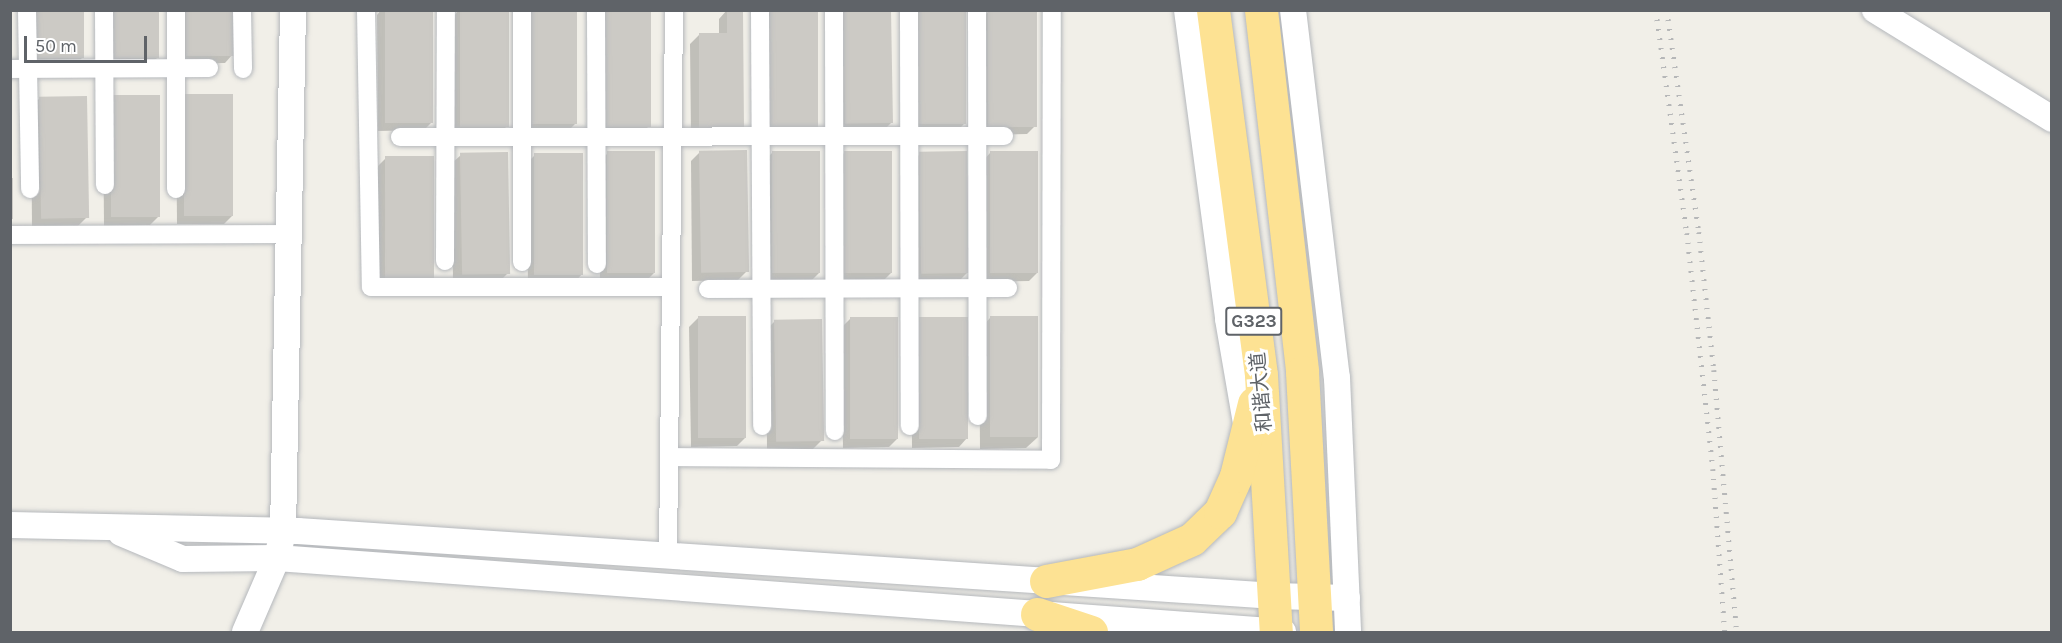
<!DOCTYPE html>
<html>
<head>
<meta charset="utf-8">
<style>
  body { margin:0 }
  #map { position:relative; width:2062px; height:643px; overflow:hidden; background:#f1efe8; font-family:Karla,"Noto Sans SC",sans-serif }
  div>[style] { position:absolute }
  .shadow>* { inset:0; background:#0003 }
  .building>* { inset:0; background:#cccac5; transform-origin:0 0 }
  .roads { filter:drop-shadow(0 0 2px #b5b8bc) drop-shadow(0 0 2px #b5b8bc) }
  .street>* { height:18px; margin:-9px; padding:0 9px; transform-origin:9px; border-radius:9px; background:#fff }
  .secondary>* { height:26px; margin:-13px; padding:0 13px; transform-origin:13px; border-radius:13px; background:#fff }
  .highway>* { height:33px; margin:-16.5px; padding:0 16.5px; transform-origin:16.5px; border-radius:16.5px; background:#fde293 }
  .rail>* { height:4.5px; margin-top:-2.25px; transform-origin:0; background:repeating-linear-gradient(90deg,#b6b7b8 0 1.5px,transparent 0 9.5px) }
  span { translate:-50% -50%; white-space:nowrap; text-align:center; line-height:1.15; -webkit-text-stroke:6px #fff; paint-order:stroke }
  .shield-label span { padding:2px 4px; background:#fff; border:2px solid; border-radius:4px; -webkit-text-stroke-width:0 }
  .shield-label { font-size:18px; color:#5f6368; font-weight:700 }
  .street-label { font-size:20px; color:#5f6368 }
  .frame { position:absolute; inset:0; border:12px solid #5f6368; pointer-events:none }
  .scale { position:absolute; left:24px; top:36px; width:123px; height:27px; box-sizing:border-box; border:3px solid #5f6368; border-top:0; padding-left:8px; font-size:18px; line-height:21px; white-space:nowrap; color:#5f6368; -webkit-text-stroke:4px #fff; paint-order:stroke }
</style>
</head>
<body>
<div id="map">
  <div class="shadow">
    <div style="clip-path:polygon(28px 10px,83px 57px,74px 66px,28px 66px)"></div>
    <div style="clip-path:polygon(102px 10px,158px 57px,149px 66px,102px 66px)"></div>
    <div style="clip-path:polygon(178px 10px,233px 10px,233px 54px,225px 63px,178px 64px)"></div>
    <div style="clip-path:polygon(381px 10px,432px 10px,433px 121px,424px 130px,378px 131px,377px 15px)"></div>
    <div style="clip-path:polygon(459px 10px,507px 10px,508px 125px,499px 134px,453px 135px,452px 18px)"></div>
    <div style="clip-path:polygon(727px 10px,742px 10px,743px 128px,691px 137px,690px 44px,699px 35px,719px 35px,719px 19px)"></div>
    <div style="clip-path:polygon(917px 10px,965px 123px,956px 132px,910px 133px)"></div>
    <div style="clip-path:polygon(771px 11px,818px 125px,809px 134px,763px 135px,762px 20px)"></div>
    <div style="clip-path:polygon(989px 11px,1036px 125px,1027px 134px,981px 135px,980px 20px)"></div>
    <div style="clip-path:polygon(844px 12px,891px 123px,882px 132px,836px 132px,835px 21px)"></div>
    <div style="clip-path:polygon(521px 18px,577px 122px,568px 131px,522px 132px)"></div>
    <div style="clip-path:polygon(594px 19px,650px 125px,641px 134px,596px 135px)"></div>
    <div style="clip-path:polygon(40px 98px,87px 217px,78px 226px,32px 227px,31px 107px)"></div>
    <div style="clip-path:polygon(176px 105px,233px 215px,224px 224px,177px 224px)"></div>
    <div style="clip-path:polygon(103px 106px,159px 216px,150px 225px,104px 226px)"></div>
    <div style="clip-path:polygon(700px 152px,747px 271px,738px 280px,692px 281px,691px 161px)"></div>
    <div style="clip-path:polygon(772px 153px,820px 272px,811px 281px,765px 282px,763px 162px)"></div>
    <div style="clip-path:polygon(844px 153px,892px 272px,883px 281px,837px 282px,836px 162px)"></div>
    <div style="clip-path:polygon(990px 153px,1038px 272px,1029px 281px,983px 282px,982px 162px)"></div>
    <div style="clip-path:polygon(607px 154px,655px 272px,646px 281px,600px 282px,598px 162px)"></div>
    <div style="clip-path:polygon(920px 154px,967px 273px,958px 282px,912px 282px,911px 163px)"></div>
    <div style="clip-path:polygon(461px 155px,508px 273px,499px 282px,453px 283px,452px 163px)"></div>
    <div style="clip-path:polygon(535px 155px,582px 274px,574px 283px,528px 283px,526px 164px)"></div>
    <div style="clip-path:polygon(386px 158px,433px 277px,425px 286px,378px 286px,377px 167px)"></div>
    <div style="clip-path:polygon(698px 318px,746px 437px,737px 446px,691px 447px,689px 327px)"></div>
    <div style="clip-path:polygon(990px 318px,1038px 437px,1026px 448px,980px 449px,979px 330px)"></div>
    <div style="clip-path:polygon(850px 319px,898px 438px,889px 447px,843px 448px,841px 328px)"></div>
    <div style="clip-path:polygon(920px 319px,967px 438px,959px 447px,912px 448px,911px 328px)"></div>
    <div style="clip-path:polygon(775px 321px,822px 440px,813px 449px,767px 449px,766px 330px)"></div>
  </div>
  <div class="building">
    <div style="left:36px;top:10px;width:48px;height:48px"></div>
    <div style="left:110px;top:10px;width:49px;height:48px"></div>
    <div style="left:186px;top:10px;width:48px;height:46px"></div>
    <div style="left:385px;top:10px;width:48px;height:113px"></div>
    <div style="left:460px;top:10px;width:49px;height:117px"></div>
    <div style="left:529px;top:10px;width:48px;height:114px"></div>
    <div style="left:603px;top:10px;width:48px;height:117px"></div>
    <div style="clip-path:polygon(727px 10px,743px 10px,744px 129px,699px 129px,699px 33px,727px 33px)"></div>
    <div style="left:770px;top:10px;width:48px;height:117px"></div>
    <div style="left:891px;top:10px;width:113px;height:48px;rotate:89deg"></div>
    <div style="left:917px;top:10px;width:49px;height:114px"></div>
    <div style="left:988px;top:10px;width:49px;height:117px"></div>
    <div style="left:184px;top:94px;width:49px;height:122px"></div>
    <div style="left:160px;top:95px;width:122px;height:49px;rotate:90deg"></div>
    <div style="left:87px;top:96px;width:122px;height:48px;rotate:89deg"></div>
    <div style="left:747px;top:150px;width:122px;height:48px;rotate:89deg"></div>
    <div style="left:655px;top:151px;width:122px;height:48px;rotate:90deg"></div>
    <div style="left:820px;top:151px;width:122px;height:48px;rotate:90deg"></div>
    <div style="left:892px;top:151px;width:122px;height:48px;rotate:90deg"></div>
    <div style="left:967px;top:151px;width:122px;height:48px;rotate:89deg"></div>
    <div style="left:1038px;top:151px;width:122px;height:48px;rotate:90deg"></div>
    <div style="left:508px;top:152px;width:122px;height:48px;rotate:89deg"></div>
    <div style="left:534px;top:153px;width:49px;height:122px"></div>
    <div style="left:385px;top:156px;width:49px;height:122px"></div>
    <div style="left:10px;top:178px;width:3px;height:41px"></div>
    <div style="left:746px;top:316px;width:122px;height:48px;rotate:90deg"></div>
    <div style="left:1038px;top:316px;width:121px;height:48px;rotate:90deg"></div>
    <div style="left:898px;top:317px;width:122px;height:48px;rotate:90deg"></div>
    <div style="left:968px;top:317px;width:122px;height:49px;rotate:90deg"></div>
    <div style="left:822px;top:319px;width:122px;height:48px;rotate:89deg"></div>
  </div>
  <div class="roads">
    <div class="street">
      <div style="left:27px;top:10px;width:179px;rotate:89deg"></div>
      <div style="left:104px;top:10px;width:175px;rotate:89.7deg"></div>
      <div style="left:242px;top:10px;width:59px;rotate:89deg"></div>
      <div style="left:366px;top:10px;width:277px;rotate:89deg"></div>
      <div style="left:371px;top:287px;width:300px"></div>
      <div style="left:522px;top:10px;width:252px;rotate:90deg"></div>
      <div style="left:596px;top:10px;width:254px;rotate:89.8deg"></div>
      <div style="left:760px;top:10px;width:416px;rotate:89.7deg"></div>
      <div style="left:834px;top:10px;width:421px;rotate:89.9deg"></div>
      <div style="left:909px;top:10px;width:416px;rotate:89.9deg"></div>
      <div style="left:977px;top:10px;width:406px;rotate:89.9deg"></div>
      <div style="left:10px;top:69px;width:199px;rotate:-0.3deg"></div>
      <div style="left:400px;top:137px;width:604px;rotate:-0.09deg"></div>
      <div style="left:176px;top:189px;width:179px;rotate:-90deg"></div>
      <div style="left:10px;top:235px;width:278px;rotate:-0.2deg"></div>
      <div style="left:445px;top:261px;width:251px;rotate:-89.8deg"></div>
      <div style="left:708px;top:289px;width:300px;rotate:-0.2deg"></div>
      <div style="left:669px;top:457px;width:382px;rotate:0.4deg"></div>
      <div style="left:1051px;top:460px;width:450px;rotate:-89.9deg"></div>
      <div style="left:668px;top:555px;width:545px;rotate:-89.37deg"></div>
    </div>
    <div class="secondary">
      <div style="left:1187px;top:10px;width:312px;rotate:82.4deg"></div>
      <div style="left:1228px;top:319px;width:112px;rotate:80.2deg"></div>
      <div style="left:1293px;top:10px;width:371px;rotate:83.2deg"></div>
      <div style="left:1337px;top:378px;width:254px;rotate:87.5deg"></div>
      <div style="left:1875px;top:10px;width:208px;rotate:31.6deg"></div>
      <div style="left:10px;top:525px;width:288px;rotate:1.2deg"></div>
      <div style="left:298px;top:531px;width:979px;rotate:3.81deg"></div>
      <div style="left:1275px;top:596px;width:72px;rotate:1.6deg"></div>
      <div style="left:121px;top:533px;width:67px;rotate:22.8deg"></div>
      <div style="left:183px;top:559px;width:94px;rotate:-0.6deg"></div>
      <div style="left:277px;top:558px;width:1009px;rotate:4.21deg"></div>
      <div style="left:245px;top:632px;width:81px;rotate:-66.6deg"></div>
      <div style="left:277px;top:558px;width:28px;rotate:-77deg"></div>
      <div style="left:283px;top:531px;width:521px;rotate:-88.9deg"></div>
    </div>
    <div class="highway">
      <div style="left:1213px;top:10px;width:368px;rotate:82.5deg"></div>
      <div style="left:1261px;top:375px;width:257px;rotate:86.7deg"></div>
      <div style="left:1261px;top:10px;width:364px;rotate:83.5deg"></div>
      <div style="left:1302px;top:372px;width:260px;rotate:86.9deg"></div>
      <div style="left:1046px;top:581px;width:93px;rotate:-10.6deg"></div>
      <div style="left:1137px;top:564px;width:60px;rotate:-24.4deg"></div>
      <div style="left:1192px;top:539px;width:39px;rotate:-44deg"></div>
      <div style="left:1220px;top:512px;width:39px;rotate:-66deg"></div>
      <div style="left:1236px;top:476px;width:75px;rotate:-76.1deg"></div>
      <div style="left:1037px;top:614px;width:57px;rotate:18.4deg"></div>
    </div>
  </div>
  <div class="rail">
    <div style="left:1656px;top:10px;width:225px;rotate:82.1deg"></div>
    <div style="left:1687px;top:233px;width:237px;rotate:83.7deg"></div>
    <div style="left:1713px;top:469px;width:163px;rotate:85.8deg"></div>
    <div style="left:1667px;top:10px;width:224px;rotate:81.8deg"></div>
    <div style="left:1699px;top:232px;width:139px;rotate:83.8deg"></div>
    <div style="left:1714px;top:370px;width:263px;rotate:85deg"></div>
  </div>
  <div class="shield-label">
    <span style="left:1254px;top:321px">G323</span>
  </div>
  <div class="street-label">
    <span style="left:1261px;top:392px;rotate:-95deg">和谐大道</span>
  </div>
  <div class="frame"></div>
  <div class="scale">50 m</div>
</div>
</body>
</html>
